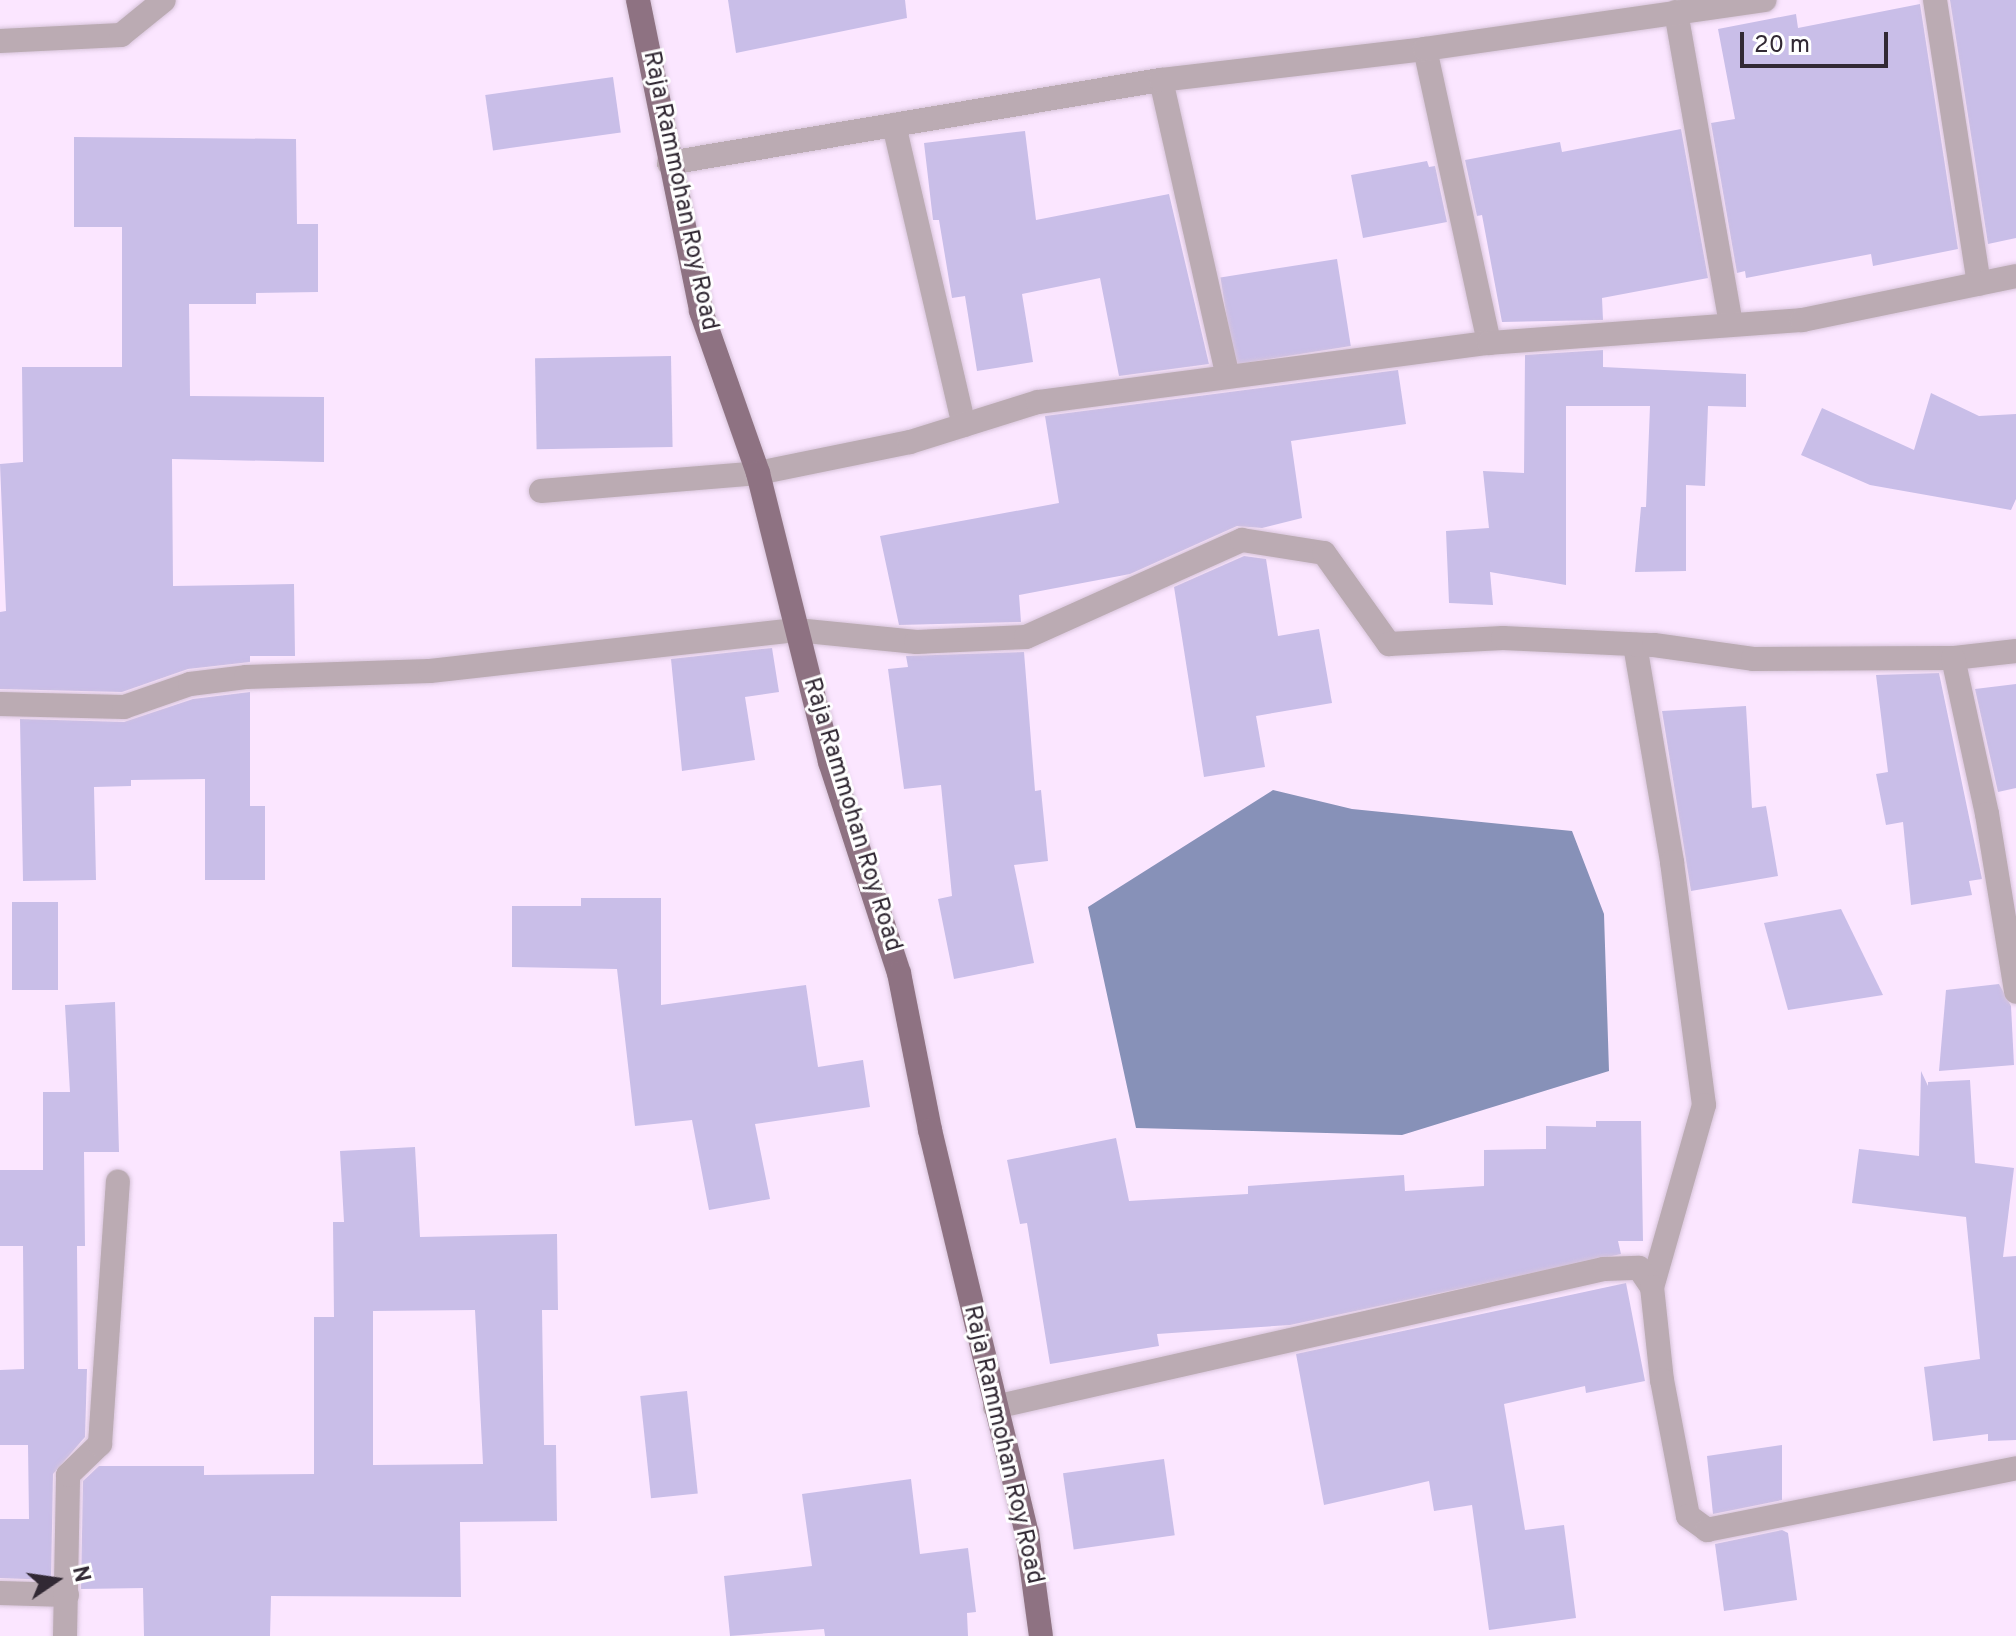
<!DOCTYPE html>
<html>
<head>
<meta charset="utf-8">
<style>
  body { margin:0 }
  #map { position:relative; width:2016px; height:1636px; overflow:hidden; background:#fbe6ff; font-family:Overpass,sans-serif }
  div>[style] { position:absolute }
  .water>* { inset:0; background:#8791b8 }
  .building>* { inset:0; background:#c9bee8; transform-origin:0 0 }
  .roads { filter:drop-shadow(0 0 2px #d7c4da) drop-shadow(0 0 2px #d7c4da) }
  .minor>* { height:24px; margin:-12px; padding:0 12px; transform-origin:12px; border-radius:12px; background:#bbabb3 }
  .major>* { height:24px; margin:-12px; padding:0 12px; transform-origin:12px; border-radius:12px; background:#8e7282 }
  span { translate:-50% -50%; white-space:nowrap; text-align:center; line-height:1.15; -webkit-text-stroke:6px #fff; paint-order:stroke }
  .street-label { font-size:24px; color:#322934 }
  .north { position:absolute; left:16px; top:1540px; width:80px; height:80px; -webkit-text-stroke:6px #fff; paint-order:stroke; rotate:77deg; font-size:22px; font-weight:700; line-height:32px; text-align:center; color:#322934 }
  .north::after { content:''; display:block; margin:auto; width:28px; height:36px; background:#322934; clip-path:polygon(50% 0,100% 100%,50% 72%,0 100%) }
  .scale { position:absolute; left:1740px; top:32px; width:148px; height:36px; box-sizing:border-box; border:4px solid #322934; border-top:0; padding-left:10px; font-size:24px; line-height:28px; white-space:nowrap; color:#322934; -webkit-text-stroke:6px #fff; paint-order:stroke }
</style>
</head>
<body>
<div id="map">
  <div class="water">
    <div style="clip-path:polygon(1273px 790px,1352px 809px,1572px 831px,1604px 914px,1609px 1071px,1402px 1135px,1136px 1128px,1088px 907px)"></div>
  </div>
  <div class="building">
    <div style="clip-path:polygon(728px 0,905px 0,907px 18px,736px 53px)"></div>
    <div style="clip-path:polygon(1950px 0,2016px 0,2016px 238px,1988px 244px)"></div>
    <div style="clip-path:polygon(1920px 4px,1958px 249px,1873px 266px,1871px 254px,1746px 278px,1745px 271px,1737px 273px,1711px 123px,1735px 119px,1718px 29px,1796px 14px,1798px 28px)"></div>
    <div style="left:613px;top:77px;width:56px;height:129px;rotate:82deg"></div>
    <div style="clip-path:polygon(1681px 129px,1708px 278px,1602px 298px,1603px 320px,1502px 322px,1482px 215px,1477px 216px,1465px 160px,1560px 142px,1562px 152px)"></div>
    <div style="clip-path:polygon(1025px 131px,1036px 220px,1169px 194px,1209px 364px,1119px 376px,1100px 278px,1022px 294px,1033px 362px,977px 371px,965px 296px,952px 298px,939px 220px,933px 220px,924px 143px)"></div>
    <div style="clip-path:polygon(74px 137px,296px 139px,297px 224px,318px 224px,318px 292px,256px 293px,256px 304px,189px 304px,190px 396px,324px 397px,324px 462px,172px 459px,173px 586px,294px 584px,295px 656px,250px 656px,250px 662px,188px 669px,122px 692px,0 689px,0 612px,6px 611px,0 464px,23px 462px,22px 367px,122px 367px,122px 227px,74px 227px)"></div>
    <div style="clip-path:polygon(1427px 161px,1429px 167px,1435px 166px,1447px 222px,1363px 238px,1351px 175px)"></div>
    <div style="left:1337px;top:259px;width:88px;height:118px;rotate:81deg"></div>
    <div style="clip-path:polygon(1603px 350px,1603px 367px,1746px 374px,1746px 407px,1708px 406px,1705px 486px,1686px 485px,1686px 571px,1635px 572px,1641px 507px,1646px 507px,1650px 406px,1566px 406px,1566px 585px,1490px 572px,1493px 605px,1449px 603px,1446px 531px,1489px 528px,1483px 471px,1524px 473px,1525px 355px)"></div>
    <div style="left:671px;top:356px;width:91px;height:136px;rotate:89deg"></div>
    <div style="clip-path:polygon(1398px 370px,1406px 424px,1291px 441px,1302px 518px,1262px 528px,1237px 526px,1130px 574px,1019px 595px,1021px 622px,899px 625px,880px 536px,1059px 503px,1045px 416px)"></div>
    <div style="clip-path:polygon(1931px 393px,1979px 416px,2016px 414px,2016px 499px,2011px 510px,1870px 485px,1801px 455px,1822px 408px,1914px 450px)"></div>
    <div style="clip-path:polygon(1244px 556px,1266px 559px,1278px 636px,1319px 629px,1332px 703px,1256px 716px,1265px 767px,1204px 777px,1174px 587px)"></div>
    <div style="clip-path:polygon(772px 648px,779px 692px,745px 697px,755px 760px,682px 771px,671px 659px)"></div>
    <div style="clip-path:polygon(1024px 652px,1035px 791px,1041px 790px,1048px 861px,1014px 865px,1034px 963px,954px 979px,938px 899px,952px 896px,941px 785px,904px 789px,888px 669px,908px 667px,906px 656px)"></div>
    <div style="clip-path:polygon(1939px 673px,1982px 879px,1969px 881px,1972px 895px,1911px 905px,1903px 822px,1886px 825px,1876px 774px,1888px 772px,1876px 675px)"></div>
    <div style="clip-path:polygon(2016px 684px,2016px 788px,1998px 792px,1975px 689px)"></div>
    <div style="clip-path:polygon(250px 692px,250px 806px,265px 806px,265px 880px,205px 880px,205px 779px,131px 780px,131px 786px,94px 787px,96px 880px,23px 881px,20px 719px,124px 722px,193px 699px)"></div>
    <div style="clip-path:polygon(1746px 706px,1752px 808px,1766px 806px,1778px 876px,1691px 891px,1662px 711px)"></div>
    <div style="clip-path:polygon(581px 898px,661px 898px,661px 1005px,806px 985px,818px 1067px,863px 1060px,870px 1107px,755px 1124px,770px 1199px,709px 1210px,692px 1120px,635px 1126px,617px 969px,512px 967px,512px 906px,581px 906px)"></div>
    <div style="left:12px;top:902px;width:46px;height:88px"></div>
    <div style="clip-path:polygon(1841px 909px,1883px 995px,1788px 1010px,1764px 923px)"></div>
    <div style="clip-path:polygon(1999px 984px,2011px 1006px,2014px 1065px,1939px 1071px,1946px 990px)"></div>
    <div style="clip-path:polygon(115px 1002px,119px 1152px,84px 1152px,85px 1246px,77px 1246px,78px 1369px,87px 1369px,85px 1437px,53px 1474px,51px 1580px,0 1578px,0 1519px,29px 1519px,28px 1445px,0 1445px,0 1370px,24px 1369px,23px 1246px,0 1246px,0 1170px,43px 1170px,43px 1092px,70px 1092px,65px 1005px)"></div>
    <div style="clip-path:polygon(1921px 1071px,1928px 1086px,1928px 1082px,1970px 1080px,1975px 1163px,2014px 1168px,2003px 1257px,2016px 1256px,2016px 1440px,1988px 1441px,1988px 1434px,1933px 1441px,1924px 1367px,1980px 1359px,1966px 1217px,1852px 1203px,1859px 1149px,1919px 1156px)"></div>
    <div style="clip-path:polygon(1596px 1121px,1641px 1121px,1643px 1241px,1618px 1241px,1621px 1254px,1290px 1325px,1157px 1334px,1159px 1346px,1050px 1364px,1027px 1223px,1020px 1224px,1007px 1160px,1116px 1138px,1129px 1201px,1248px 1194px,1248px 1186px,1404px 1175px,1405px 1191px,1484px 1186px,1484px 1150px,1546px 1149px,1546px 1126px,1596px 1127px)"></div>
    <div style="clip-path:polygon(evenodd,415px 1147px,420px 1237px,557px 1234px,558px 1310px,542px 1310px,544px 1445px,556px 1445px,557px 1521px,460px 1522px,461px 1597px,271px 1596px,270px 1636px,144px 1636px,143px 1588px,81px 1589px,83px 1481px,99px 1466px,204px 1466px,204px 1475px,314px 1474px,314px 1317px,334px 1317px,333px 1222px,344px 1222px,340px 1151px,415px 1147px,475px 1310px,483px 1464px,373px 1465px,373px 1311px,475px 1310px)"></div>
    <div style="clip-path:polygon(1626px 1283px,1645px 1381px,1586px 1393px,1585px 1386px,1504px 1404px,1525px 1530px,1564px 1525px,1576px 1618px,1489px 1630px,1472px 1505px,1434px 1511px,1429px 1481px,1324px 1505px,1296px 1354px)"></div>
    <div style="left:687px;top:1391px;width:103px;height:47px;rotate:84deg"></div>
    <div style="clip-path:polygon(1782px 1445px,1782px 1500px,1713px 1514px,1707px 1456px)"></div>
    <div style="left:1164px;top:1459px;width:77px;height:102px;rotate:82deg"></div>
    <div style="clip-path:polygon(911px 1479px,920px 1554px,968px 1548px,976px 1612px,967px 1613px,968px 1636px,825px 1636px,824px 1629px,730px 1636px,724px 1576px,812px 1566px,802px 1494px)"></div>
    <div style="clip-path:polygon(1782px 1530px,1788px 1533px,1797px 1600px,1724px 1611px,1715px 1544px)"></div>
  </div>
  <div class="roads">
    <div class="minor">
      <div style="left:1935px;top:0;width:287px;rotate:81.2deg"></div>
      <div style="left:1676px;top:12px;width:317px;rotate:80deg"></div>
      <div style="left:0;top:41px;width:121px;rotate:-2.8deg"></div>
      <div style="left:121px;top:35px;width:55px;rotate:-39.1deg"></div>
      <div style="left:1425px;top:49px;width:301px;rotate:77.7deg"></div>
      <div style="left:1161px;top:80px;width:301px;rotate:77.3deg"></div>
      <div style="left:894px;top:125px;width:308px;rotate:76.9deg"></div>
      <div style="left:669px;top:163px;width:499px;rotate:-9.6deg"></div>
      <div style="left:1161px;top:80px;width:266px;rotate:-6.7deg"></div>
      <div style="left:1425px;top:49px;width:343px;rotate:-8.2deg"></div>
      <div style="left:541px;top:491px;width:218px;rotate:-4.7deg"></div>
      <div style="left:758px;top:473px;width:155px;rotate:-11.5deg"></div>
      <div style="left:910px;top:442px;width:134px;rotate:-17.4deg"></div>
      <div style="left:1038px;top:402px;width:455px;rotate:-7.5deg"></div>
      <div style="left:1489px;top:343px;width:314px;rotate:-4.2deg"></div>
      <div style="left:1802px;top:320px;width:218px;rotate:-11.6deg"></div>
      <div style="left:1635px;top:645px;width:220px;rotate:80.3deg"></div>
      <div style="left:1672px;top:862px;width:245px;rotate:82.5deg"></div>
      <div style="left:1704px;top:1105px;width:189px;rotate:105.9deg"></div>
      <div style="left:1953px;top:658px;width:63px;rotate:-6.3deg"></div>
      <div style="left:0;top:704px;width:124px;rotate:1.4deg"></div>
      <div style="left:124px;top:707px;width:70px;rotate:-19.2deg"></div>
      <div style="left:190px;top:684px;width:56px;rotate:-7.1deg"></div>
      <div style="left:246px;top:677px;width:184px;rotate:-1.9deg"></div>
      <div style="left:430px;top:671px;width:368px;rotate:-6.4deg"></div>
      <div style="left:796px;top:630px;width:121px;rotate:5.7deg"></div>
      <div style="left:916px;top:642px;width:110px;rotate:-2.6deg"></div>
      <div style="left:1026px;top:637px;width:237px;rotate:-24.2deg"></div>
      <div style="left:1242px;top:540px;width:83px;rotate:9deg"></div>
      <div style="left:1324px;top:553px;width:112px;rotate:54.5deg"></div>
      <div style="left:1389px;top:644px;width:114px;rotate:-3deg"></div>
      <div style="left:1503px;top:638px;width:151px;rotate:2.7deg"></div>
      <div style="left:1654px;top:645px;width:100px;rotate:8deg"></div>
      <div style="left:1753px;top:659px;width:200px;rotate:-0.3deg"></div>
      <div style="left:1953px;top:658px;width:160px;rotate:77.7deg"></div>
      <div style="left:1987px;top:814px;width:180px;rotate:80.7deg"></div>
      <div style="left:995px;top:1407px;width:624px;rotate:-12.77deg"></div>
      <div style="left:1604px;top:1269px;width:35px;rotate:-2deg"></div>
      <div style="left:1639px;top:1268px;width:23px;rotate:56deg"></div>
      <div style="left:1652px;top:1287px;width:94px;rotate:83.9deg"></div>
      <div style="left:1662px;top:1380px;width:138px;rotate:79.2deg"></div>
      <div style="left:1688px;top:1516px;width:24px;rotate:36deg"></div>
      <div style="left:1707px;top:1530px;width:315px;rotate:-11.3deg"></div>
      <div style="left:0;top:1593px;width:67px;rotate:1.7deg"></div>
      <div style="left:65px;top:1636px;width:161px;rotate:-88.9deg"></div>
      <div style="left:68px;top:1475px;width:45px;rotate:-44.1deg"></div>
      <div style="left:100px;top:1444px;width:263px;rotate:-86.1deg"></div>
    </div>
    <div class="major">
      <div style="left:638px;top:0;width:317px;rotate:78.5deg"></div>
      <div style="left:701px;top:311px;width:172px;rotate:70.6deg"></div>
      <div style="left:758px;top:473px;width:298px;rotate:76deg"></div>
      <div style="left:830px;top:762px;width:222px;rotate:71.9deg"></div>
      <div style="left:899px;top:973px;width:160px;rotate:78.8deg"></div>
      <div style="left:930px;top:1130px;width:415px;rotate:76.5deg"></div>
      <div style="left:1027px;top:1533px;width:104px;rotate:82.3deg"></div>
    </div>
  </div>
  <div class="street-label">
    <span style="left:679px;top:191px;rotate:78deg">Raja Rammohan Roy Road</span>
    <span style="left:851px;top:815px;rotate:73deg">Raja Rammohan Roy Road</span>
    <span style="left:1002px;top:1445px;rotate:77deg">Raja Rammohan Roy Road</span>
  </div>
  <div class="north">N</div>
  <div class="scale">20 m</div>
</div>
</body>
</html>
